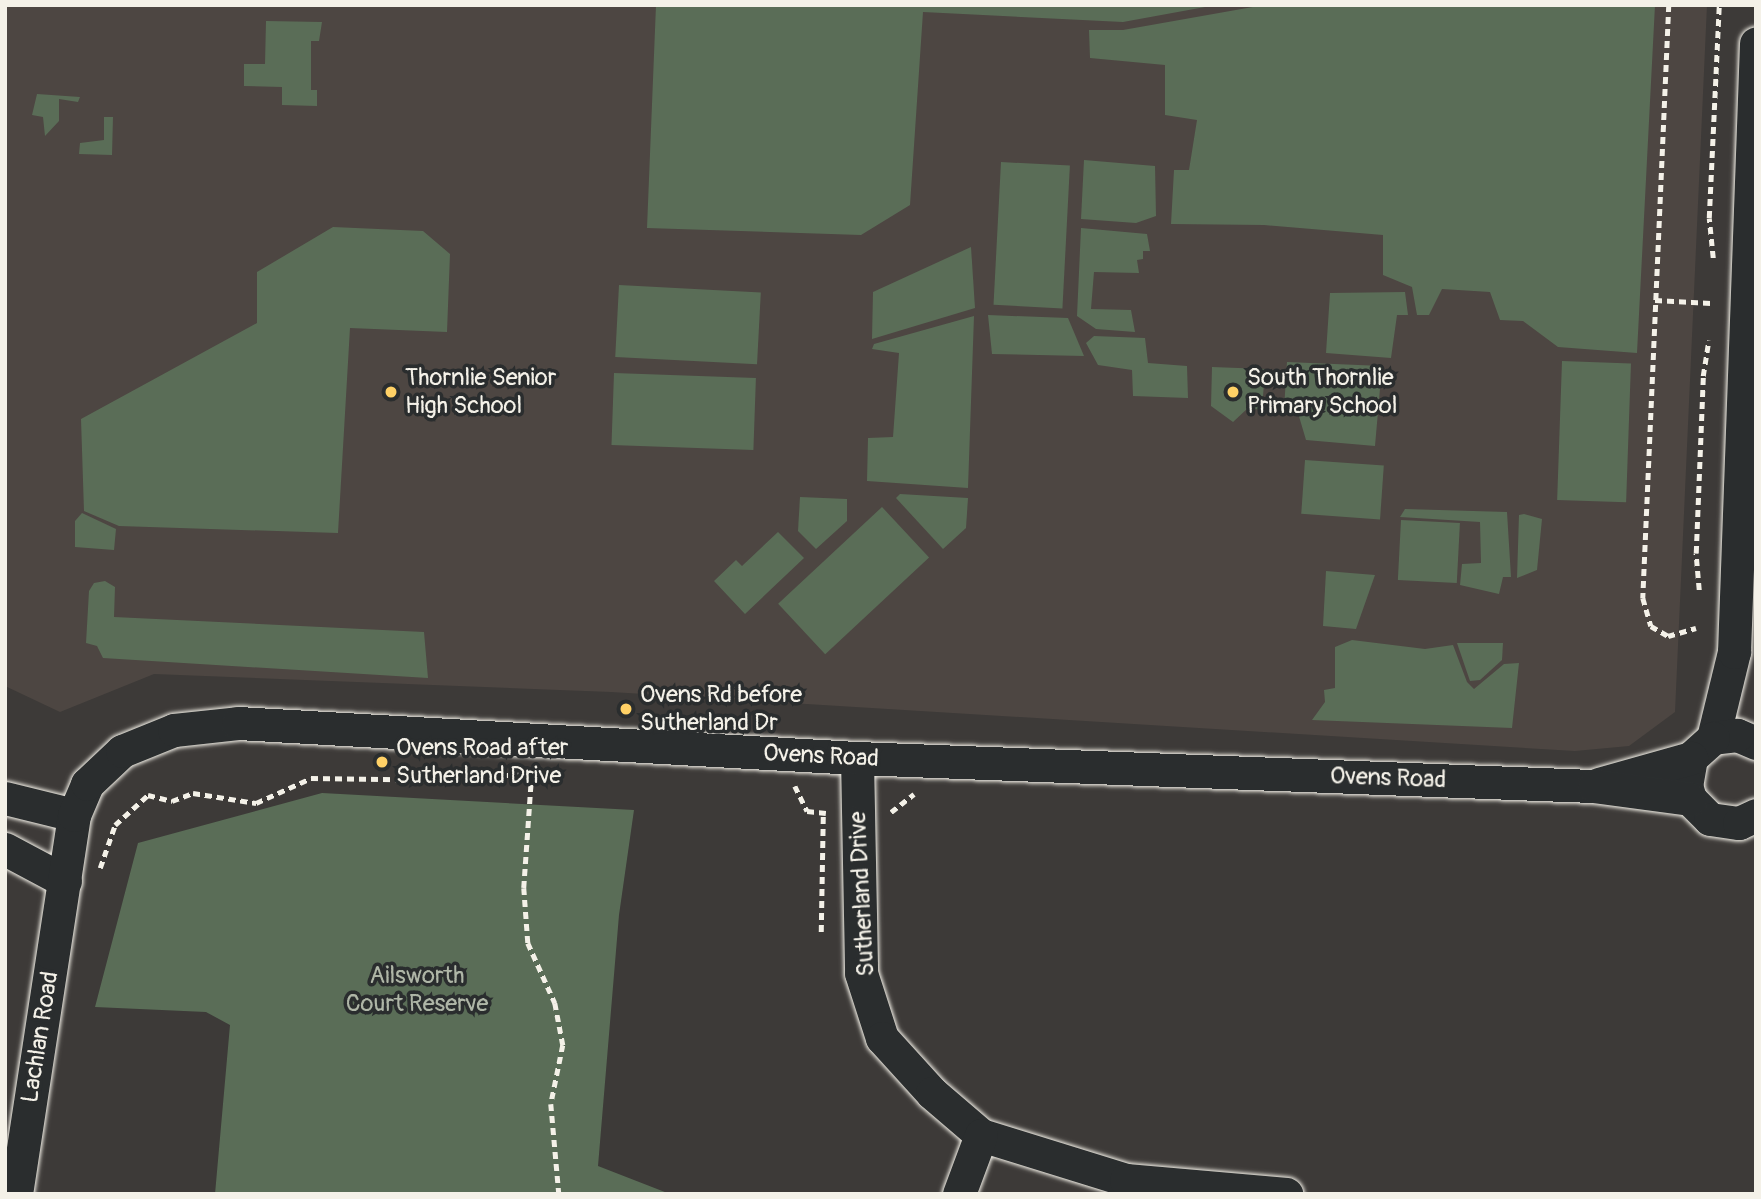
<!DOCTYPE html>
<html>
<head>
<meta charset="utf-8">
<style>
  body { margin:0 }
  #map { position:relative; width:1761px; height:1199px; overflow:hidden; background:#3d3a38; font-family:Pangolin,sans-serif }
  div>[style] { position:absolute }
  .built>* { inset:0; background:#4d4642 }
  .green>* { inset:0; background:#5a6d57; transform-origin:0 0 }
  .path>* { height:4.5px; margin-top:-2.25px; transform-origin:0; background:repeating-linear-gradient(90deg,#f4f1e8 0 7px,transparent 0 12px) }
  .roads { filter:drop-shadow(0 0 2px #f4f1e8) drop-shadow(0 0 2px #f4f1e8) }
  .minor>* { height:33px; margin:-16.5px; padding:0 16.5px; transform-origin:16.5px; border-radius:16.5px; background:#2a2d2e }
  .dots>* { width:19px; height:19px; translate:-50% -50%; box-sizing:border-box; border:4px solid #2a2d2e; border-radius:50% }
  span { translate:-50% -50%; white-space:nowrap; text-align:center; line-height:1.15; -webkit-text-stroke:7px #2a2d2e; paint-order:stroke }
  .poi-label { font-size:24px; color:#f4f1e8 }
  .left { translate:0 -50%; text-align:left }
  .street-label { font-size:24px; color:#f4f1e8 }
  .park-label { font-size:24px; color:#afb6a7 }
  .frame { position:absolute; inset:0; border:7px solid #f4f1e8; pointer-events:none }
</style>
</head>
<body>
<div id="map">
  <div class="built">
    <div style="clip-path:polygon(5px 5px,1707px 5px,1675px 712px,1629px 746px,1575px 751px,611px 692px,154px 674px,60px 712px,5px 686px)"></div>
  </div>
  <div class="green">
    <div style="clip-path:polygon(656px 5px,1216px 5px,1123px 22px,923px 12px,910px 205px,861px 235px,647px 228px)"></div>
    <div style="clip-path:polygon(1264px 5px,1655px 5px,1637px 353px,1558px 347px,1523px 321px,1500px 320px,1490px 292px,1442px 289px,1429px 315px,1417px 315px,1412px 287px,1383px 275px,1383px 235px,1264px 225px,1171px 224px,1174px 170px,1189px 170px,1197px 120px,1165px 115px,1165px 65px,1090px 58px,1089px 30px,1123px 30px)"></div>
    <div style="clip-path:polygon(266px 21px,322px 22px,319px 41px,311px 41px,311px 90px,317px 90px,317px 106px,282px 105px,282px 87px,244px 86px,244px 64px,265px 64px)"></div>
    <div style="clip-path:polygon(37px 94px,80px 97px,78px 102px,59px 99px,59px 121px,45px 136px,43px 117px,32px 115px)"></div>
    <div style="clip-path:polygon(104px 117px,113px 117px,112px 155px,79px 154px,80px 143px,104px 140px)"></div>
    <div style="clip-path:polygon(1084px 160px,1155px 166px,1156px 216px,1136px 223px,1081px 219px)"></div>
    <div style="left:1001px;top:162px;width:69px;height:143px;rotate:3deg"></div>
    <div style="clip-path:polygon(333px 227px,423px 231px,450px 254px,447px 332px,350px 328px,338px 533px,119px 526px,84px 511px,81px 419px,257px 323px,257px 272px)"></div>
    <div style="clip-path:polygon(1081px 228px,1147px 234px,1150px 251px,1143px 251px,1143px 259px,1137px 260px,1139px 273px,1094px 272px,1091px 309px,1131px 310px,1135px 332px,1096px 329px,1077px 316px)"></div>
    <div style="clip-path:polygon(971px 247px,975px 308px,872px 339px,873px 292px)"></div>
    <div style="left:619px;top:285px;width:142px;height:72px;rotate:3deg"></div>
    <div style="clip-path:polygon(1405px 292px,1408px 315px,1397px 315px,1391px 358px,1326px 353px,1330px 293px)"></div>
    <div style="clip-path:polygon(988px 315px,1068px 318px,1084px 356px,992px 354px)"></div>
    <div style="clip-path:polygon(974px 316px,968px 488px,867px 481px,868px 438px,893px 437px,899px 353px,872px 349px,874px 344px)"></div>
    <div style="clip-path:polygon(1094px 336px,1145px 338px,1148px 363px,1187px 366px,1188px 398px,1133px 396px,1132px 370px,1098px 365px,1086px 343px)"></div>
    <div style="left:1562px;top:361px;width:69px;height:139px;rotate:2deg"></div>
    <div style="clip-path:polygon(1287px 362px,1382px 366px,1375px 446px,1306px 440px,1298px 413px,1284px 409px)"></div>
    <div style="clip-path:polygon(1212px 367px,1265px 369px,1262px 410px,1248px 408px,1233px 422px,1211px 406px)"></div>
    <div style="left:614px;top:373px;width:142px;height:72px;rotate:2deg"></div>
    <div style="left:1305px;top:460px;width:79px;height:54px;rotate:4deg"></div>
    <div style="clip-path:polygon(900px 494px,968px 498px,966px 528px,943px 549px,896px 498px)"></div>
    <div style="clip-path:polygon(800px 497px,847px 499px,847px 521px,816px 549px,798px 531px)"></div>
    <div style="left:882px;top:507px;width:69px;height:142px;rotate:47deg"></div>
    <div style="clip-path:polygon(1405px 509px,1507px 512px,1511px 577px,1503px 577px,1499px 594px,1460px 585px,1462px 564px,1481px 563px,1480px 522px,1400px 517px)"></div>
    <div style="clip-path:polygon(82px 513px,116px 529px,114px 550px,75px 547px,75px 521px)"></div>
    <div style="clip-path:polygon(1524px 514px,1542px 519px,1537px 570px,1517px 578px,1519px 515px)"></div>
    <div style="left:1401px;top:520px;width:59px;height:60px;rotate:3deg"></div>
    <div style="clip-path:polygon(778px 532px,804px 558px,745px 614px,714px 581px,736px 560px,742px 566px)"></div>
    <div style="clip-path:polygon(1326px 571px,1375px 575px,1356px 629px,1323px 626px)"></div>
    <div style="clip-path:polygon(105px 581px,115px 587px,114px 617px,424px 632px,428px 678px,103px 658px,97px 646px,86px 643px,89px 591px,94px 583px)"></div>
    <div style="clip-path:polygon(1352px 640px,1425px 649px,1453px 645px,1467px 682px,1474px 689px,1504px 664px,1519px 663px,1512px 728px,1312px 720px,1325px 702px,1324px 690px,1335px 688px,1335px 647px)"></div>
    <div style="clip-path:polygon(1457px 643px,1503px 643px,1502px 660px,1480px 680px,1470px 681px)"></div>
    <div style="clip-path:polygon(322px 793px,634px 810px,619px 915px,598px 1166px,670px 1194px,215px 1194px,230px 1025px,206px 1012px,95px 1007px,138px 843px)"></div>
  </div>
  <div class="path">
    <div style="left:1669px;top:5px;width:594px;rotate:92.51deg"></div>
    <div style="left:1643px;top:598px;width:29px;rotate:74deg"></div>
    <div style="left:1651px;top:626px;width:20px;rotate:30deg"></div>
    <div style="left:1668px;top:636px;width:29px;rotate:-16deg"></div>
    <div style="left:1713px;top:258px;width:40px;rotate:-95.7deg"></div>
    <div style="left:1709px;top:218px;width:213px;rotate:-87.3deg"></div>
    <div style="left:1655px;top:300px;width:56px;rotate:3.1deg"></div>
    <div style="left:1699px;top:590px;width:37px;rotate:-95deg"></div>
    <div style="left:1696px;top:553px;width:177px;rotate:-87.7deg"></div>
    <div style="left:1703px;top:376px;width:36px;rotate:-81deg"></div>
    <div style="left:532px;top:773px;width:115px;rotate:94deg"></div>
    <div style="left:524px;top:888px;width:55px;rotate:85.8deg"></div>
    <div style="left:528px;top:943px;width:66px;rotate:65.8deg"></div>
    <div style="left:555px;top:1003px;width:43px;rotate:79.2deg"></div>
    <div style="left:563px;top:1045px;width:60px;rotate:101.5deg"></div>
    <div style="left:551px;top:1104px;width:90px;rotate:84.9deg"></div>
    <div style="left:795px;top:786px;width:28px;rotate:64deg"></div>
    <div style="left:807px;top:811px;width:19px;rotate:6deg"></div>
    <div style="left:891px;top:812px;width:29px;rotate:-38deg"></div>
    <div style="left:100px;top:868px;width:46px;rotate:-70.8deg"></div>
    <div style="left:115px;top:825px;width:45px;rotate:-42.3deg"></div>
    <div style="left:148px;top:795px;width:25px;rotate:14deg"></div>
    <div style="left:172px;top:801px;width:22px;rotate:-21deg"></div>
    <div style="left:193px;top:793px;width:64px;rotate:9deg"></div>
    <div style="left:256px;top:803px;width:60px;rotate:-24.4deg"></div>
    <div style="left:311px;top:778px;width:142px;rotate:0.8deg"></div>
    <div style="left:453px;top:780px;width:66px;rotate:-5.2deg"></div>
    <div style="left:821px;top:932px;width:119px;rotate:-89deg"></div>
  </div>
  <div class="roads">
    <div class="minor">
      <div style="left:1713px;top:738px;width:89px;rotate:-76.3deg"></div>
      <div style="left:1734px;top:652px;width:609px;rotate:-87.93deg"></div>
      <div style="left:1756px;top:743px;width:21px;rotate:-157deg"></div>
      <div style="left:1737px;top:735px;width:24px;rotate:173deg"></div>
      <div style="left:1713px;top:738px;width:30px;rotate:138deg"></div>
      <div style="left:1691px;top:758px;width:27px;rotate:100deg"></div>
      <div style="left:1686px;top:785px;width:15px;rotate:74deg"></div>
      <div style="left:1690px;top:799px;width:28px;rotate:45deg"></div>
      <div style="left:1710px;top:819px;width:29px;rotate:8deg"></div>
      <div style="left:1739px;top:823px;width:19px;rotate:-25deg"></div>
      <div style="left:857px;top:758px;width:215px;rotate:88.9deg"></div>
      <div style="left:861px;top:973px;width:68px;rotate:72.1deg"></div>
      <div style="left:882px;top:1038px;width:74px;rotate:47.7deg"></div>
      <div style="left:932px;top:1093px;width:65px;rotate:40.6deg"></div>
      <div style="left:981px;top:1135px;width:152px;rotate:17.2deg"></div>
      <div style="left:1126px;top:1180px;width:161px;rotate:5deg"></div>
      <div style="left:1599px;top:784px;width:96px;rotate:-15.8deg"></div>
      <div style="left:5px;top:798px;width:71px;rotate:13.8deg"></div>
      <div style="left:5px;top:849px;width:68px;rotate:28.1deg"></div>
      <div style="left:16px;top:1194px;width:383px;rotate:-81.3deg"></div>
      <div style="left:74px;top:815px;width:34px;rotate:-67deg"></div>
      <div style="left:87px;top:784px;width:48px;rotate:-43.3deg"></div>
      <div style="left:122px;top:751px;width:56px;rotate:-22deg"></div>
      <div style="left:174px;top:730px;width:64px;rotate:-6.2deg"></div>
      <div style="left:238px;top:723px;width:620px;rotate:3.24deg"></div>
      <div style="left:857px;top:758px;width:738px;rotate:2.18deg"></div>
      <div style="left:1594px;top:786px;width:97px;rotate:7.7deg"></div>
      <div style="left:959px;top:1194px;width:63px;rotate:-69.6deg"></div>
    </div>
  </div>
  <div class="dots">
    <div style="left:391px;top:392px;background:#ffd166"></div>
    <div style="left:1233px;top:392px;background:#ffd166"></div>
    <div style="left:626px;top:709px;background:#ffd166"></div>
    <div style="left:382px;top:762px;background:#ffd166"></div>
  </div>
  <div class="poi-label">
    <span class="left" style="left:405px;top:392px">Thornlie Senior<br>High School</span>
    <span class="left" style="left:1247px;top:392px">South Thornlie<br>Primary School</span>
    <span class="left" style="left:640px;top:709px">Ovens Rd before<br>Sutherland Dr</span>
    <span class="left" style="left:396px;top:762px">Ovens Road after<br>Sutherland Drive</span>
  </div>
  <div class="street-label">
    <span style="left:821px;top:756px;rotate:3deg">Ovens Road</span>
    <span style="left:1388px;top:778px;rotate:2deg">Ovens Road</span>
    <span style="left:862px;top:894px;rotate:-93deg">Sutherland Drive</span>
    <span style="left:40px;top:1037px;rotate:-81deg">Lachlan Road</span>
  </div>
  <div class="park-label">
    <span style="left:417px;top:990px">Ailsworth<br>Court Reserve</span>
  </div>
  <div class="frame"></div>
</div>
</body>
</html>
